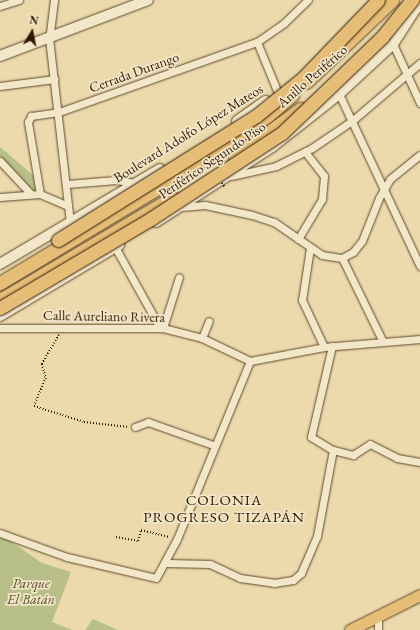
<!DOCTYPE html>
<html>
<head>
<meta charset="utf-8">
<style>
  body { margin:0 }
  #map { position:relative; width:420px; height:630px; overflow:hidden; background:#ecdaad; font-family:"EB Garamond",serif }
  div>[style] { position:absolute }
  .green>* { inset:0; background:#b9bf89 }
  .path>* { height:1.5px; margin-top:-0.75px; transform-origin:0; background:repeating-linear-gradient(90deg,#2f1900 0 1px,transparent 0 3px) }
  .roads { filter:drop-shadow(0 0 1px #5e492b) drop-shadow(0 0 1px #5e492b) }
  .street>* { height:7px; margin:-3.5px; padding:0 3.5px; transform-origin:3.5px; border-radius:3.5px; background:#f3e7ca }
  .secondary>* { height:10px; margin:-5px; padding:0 5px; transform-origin:5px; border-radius:5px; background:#f3e7ca }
  .primary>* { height:11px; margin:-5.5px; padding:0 5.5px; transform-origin:5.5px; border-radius:5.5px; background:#e6bd76 }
  .highway>* { height:13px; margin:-6.5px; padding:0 6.5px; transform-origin:6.5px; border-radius:6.5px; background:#e6bd76 }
  .path-bridge>* { height:1.5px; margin-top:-0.75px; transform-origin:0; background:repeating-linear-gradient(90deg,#2f1900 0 1px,transparent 0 3px) }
  .bridges { filter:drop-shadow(0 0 1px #2f1900) drop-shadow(0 0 1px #2f1900) }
  .highway-bridge>* { height:13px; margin:-6.5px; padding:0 6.5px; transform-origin:6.5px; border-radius:6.5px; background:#e6bd76 }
  span { translate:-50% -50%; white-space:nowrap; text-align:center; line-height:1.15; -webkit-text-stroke:3.5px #f3e7ca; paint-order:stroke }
  .street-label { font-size:14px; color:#2f1900 }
  .park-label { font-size:14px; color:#584b29; font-style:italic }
  .neighbourhood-label { font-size:15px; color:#2f1900; letter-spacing:1px }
  .north { position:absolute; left:12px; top:12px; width:40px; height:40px; -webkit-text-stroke:3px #f3e7ca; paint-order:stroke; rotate:10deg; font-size:11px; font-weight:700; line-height:16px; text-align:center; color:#2f1900 }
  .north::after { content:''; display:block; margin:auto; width:14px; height:18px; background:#2f1900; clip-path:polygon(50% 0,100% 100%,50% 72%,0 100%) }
</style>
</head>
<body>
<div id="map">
  <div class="green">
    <div style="clip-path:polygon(0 147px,34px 176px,36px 199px,27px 195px,0 166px)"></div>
    <div style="clip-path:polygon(3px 536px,42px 563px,71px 572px,52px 622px,72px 630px,0 630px,0 537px)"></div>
    <div style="clip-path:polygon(93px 619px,118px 630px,85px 630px)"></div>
  </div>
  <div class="path">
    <div style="left:59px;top:335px;width:34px;rotate:120deg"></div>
    <div style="left:42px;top:364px;width:15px;rotate:74deg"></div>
    <div style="left:46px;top:378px;width:30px;rotate:113deg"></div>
    <div style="left:34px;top:406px;width:52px;rotate:17.7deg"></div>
    <div style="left:84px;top:422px;width:45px;rotate:6.3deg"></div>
    <div style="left:116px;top:537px;width:22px;rotate:10deg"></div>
    <div style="left:138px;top:541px;width:11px;rotate:-75deg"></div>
    <div style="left:141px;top:530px;width:29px;rotate:14deg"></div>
  </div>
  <div class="roads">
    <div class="street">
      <div style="left:54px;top:0;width:38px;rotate:97deg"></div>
      <div style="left:49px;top:38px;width:185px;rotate:83.5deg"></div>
      <div style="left:0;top:6px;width:20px;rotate:-18deg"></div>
      <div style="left:257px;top:42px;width:55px;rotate:67.6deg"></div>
      <div style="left:393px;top:44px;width:65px;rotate:65.4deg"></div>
      <div style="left:0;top:86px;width:55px;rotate:-7.3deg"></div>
      <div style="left:339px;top:94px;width:190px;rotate:64.8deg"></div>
      <div style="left:0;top:161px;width:45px;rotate:46.8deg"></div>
      <div style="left:231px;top:176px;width:46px;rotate:-12.5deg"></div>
      <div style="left:276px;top:166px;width:40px;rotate:-26.6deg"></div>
      <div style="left:312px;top:148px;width:50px;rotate:-34.3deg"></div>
      <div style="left:353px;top:120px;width:88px;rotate:-40.4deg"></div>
      <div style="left:67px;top:184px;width:49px;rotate:-4.7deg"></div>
      <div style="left:116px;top:180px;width:20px;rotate:9deg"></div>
      <div style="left:40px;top:194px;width:73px;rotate:-99.5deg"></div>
      <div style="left:28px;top:122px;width:7px;rotate:-63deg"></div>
      <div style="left:31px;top:116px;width:28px;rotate:-8deg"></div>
      <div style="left:59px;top:112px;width:210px;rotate:-19.5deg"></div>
      <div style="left:257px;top:42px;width:33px;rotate:-35deg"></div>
      <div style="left:284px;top:23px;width:33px;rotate:-44deg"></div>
      <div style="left:0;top:197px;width:40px;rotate:-4.3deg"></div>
      <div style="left:40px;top:194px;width:30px;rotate:23deg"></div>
      <div style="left:181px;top:207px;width:24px;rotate:-5deg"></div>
      <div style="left:205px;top:205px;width:48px;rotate:12deg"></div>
      <div style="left:252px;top:215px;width:23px;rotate:18deg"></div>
      <div style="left:274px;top:222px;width:58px;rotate:34.5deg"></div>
      <div style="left:322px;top:255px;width:20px;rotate:9deg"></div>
      <div style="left:342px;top:258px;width:13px;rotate:-29deg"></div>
      <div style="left:353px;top:252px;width:14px;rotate:-51deg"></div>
      <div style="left:362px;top:241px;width:46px;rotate:-68.4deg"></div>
      <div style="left:379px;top:198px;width:22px;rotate:-60deg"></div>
      <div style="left:390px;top:179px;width:38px;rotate:-39deg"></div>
      <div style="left:298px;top:239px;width:47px;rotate:-59deg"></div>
      <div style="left:322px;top:199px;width:23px;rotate:-85deg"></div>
      <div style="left:324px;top:176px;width:31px;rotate:-128deg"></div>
      <div style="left:115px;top:247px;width:93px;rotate:60.9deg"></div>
      <div style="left:310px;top:248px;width:53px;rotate:98.7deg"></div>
      <div style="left:302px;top:300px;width:52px;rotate:64.9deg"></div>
      <div style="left:342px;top:258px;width:93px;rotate:64deg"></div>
      <div style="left:0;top:328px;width:163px"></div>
      <div style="left:163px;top:328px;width:40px;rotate:14.4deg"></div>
      <div style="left:202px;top:338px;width:53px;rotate:25.6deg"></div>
      <div style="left:163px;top:328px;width:53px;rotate:-72.6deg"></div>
      <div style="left:202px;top:338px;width:18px;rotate:-68deg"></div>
      <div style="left:332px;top:346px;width:93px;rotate:103deg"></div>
      <div style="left:311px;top:437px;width:26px;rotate:31deg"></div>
      <div style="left:333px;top:450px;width:21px;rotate:14deg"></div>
      <div style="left:353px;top:455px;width:20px;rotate:-33deg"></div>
      <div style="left:370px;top:444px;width:30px;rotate:27deg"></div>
      <div style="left:397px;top:458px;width:23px;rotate:10deg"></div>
      <div style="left:250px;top:361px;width:75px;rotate:-10.7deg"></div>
      <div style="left:324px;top:347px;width:96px;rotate:-4.8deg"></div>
      <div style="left:135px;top:427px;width:14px;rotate:-21deg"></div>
      <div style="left:148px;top:422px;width:69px;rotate:19.5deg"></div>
      <div style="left:0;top:533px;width:71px;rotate:19.7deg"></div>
      <div style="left:67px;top:557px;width:91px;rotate:13.3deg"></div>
      <div style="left:156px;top:578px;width:44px;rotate:-61.7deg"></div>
      <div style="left:177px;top:539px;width:192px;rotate:-67.7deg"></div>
      <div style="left:167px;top:563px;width:43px;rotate:1.3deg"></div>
      <div style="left:210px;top:564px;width:33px;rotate:25deg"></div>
      <div style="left:240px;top:578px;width:34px;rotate:8deg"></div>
      <div style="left:274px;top:583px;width:19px;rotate:-9deg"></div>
      <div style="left:293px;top:580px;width:11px;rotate:-41deg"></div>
      <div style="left:301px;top:573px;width:40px;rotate:-66.6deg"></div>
      <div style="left:317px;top:536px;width:87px;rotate:-79.5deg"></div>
      <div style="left:378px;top:630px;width:13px;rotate:-90deg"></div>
    </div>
    <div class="secondary">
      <div style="left:0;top:56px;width:158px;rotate:-20.7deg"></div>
      <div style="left:237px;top:121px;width:35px;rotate:-35deg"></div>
      <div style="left:156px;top:222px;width:138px;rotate:-32.9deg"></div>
      <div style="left:272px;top:147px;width:85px;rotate:-38.3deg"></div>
      <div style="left:339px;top:94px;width:74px;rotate:-42.8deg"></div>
      <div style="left:393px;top:44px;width:50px;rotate:-57.3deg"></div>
      <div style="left:0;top:264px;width:186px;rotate:-30.7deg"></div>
      <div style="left:0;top:316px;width:139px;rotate:-30.8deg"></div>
    </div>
    <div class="primary">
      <div style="left:350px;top:630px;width:78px;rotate:-26.6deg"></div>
    </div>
    <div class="highway">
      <div style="left:306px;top:82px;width:119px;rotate:-43.6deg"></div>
      <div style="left:235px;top:157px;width:81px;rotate:-36.4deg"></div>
      <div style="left:0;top:283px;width:215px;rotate:-31.1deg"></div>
      <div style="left:184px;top:172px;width:100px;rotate:-34deg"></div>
      <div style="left:267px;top:116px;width:33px;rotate:-40deg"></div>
      <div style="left:0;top:300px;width:200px;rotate:-30.7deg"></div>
    </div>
  </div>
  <div class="path-bridge">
    <div style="left:209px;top:157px;width:10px;rotate:53deg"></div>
    <div style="left:222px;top:183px;width:5px;rotate:53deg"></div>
  </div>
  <div class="bridges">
    <div class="highway-bridge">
      <div style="left:58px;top:240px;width:234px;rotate:-32.1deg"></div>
      <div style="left:256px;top:116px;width:60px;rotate:-39deg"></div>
      <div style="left:303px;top:78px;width:108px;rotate:-46.1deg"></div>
      <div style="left:0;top:308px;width:177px;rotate:-30.6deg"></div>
      <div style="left:152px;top:218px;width:155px;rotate:-33.2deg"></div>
      <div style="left:282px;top:133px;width:139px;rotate:-43.8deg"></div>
      <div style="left:382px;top:37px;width:48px;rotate:-51deg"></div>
    </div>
  </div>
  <div class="street-label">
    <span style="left:134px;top:72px;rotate:-20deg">Cerrada Durango</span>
    <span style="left:312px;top:76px;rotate:-41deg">Anillo Periférico</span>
    <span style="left:188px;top:133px;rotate:-32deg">Boulevard Adolfo López Mateos</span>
    <span style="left:212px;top:160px;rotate:-34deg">Periférico Segundo Piso</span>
    <span style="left:104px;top:316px;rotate:1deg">Calle Aureliano Rivera</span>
  </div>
  <div class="park-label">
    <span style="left:31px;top:591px">Parque<br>El Batán</span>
  </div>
  <div class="neighbourhood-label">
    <span style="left:224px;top:508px">COLONIA<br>PROGRESO TIZAPÁN</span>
  </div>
  <div class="north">N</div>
</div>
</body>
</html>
